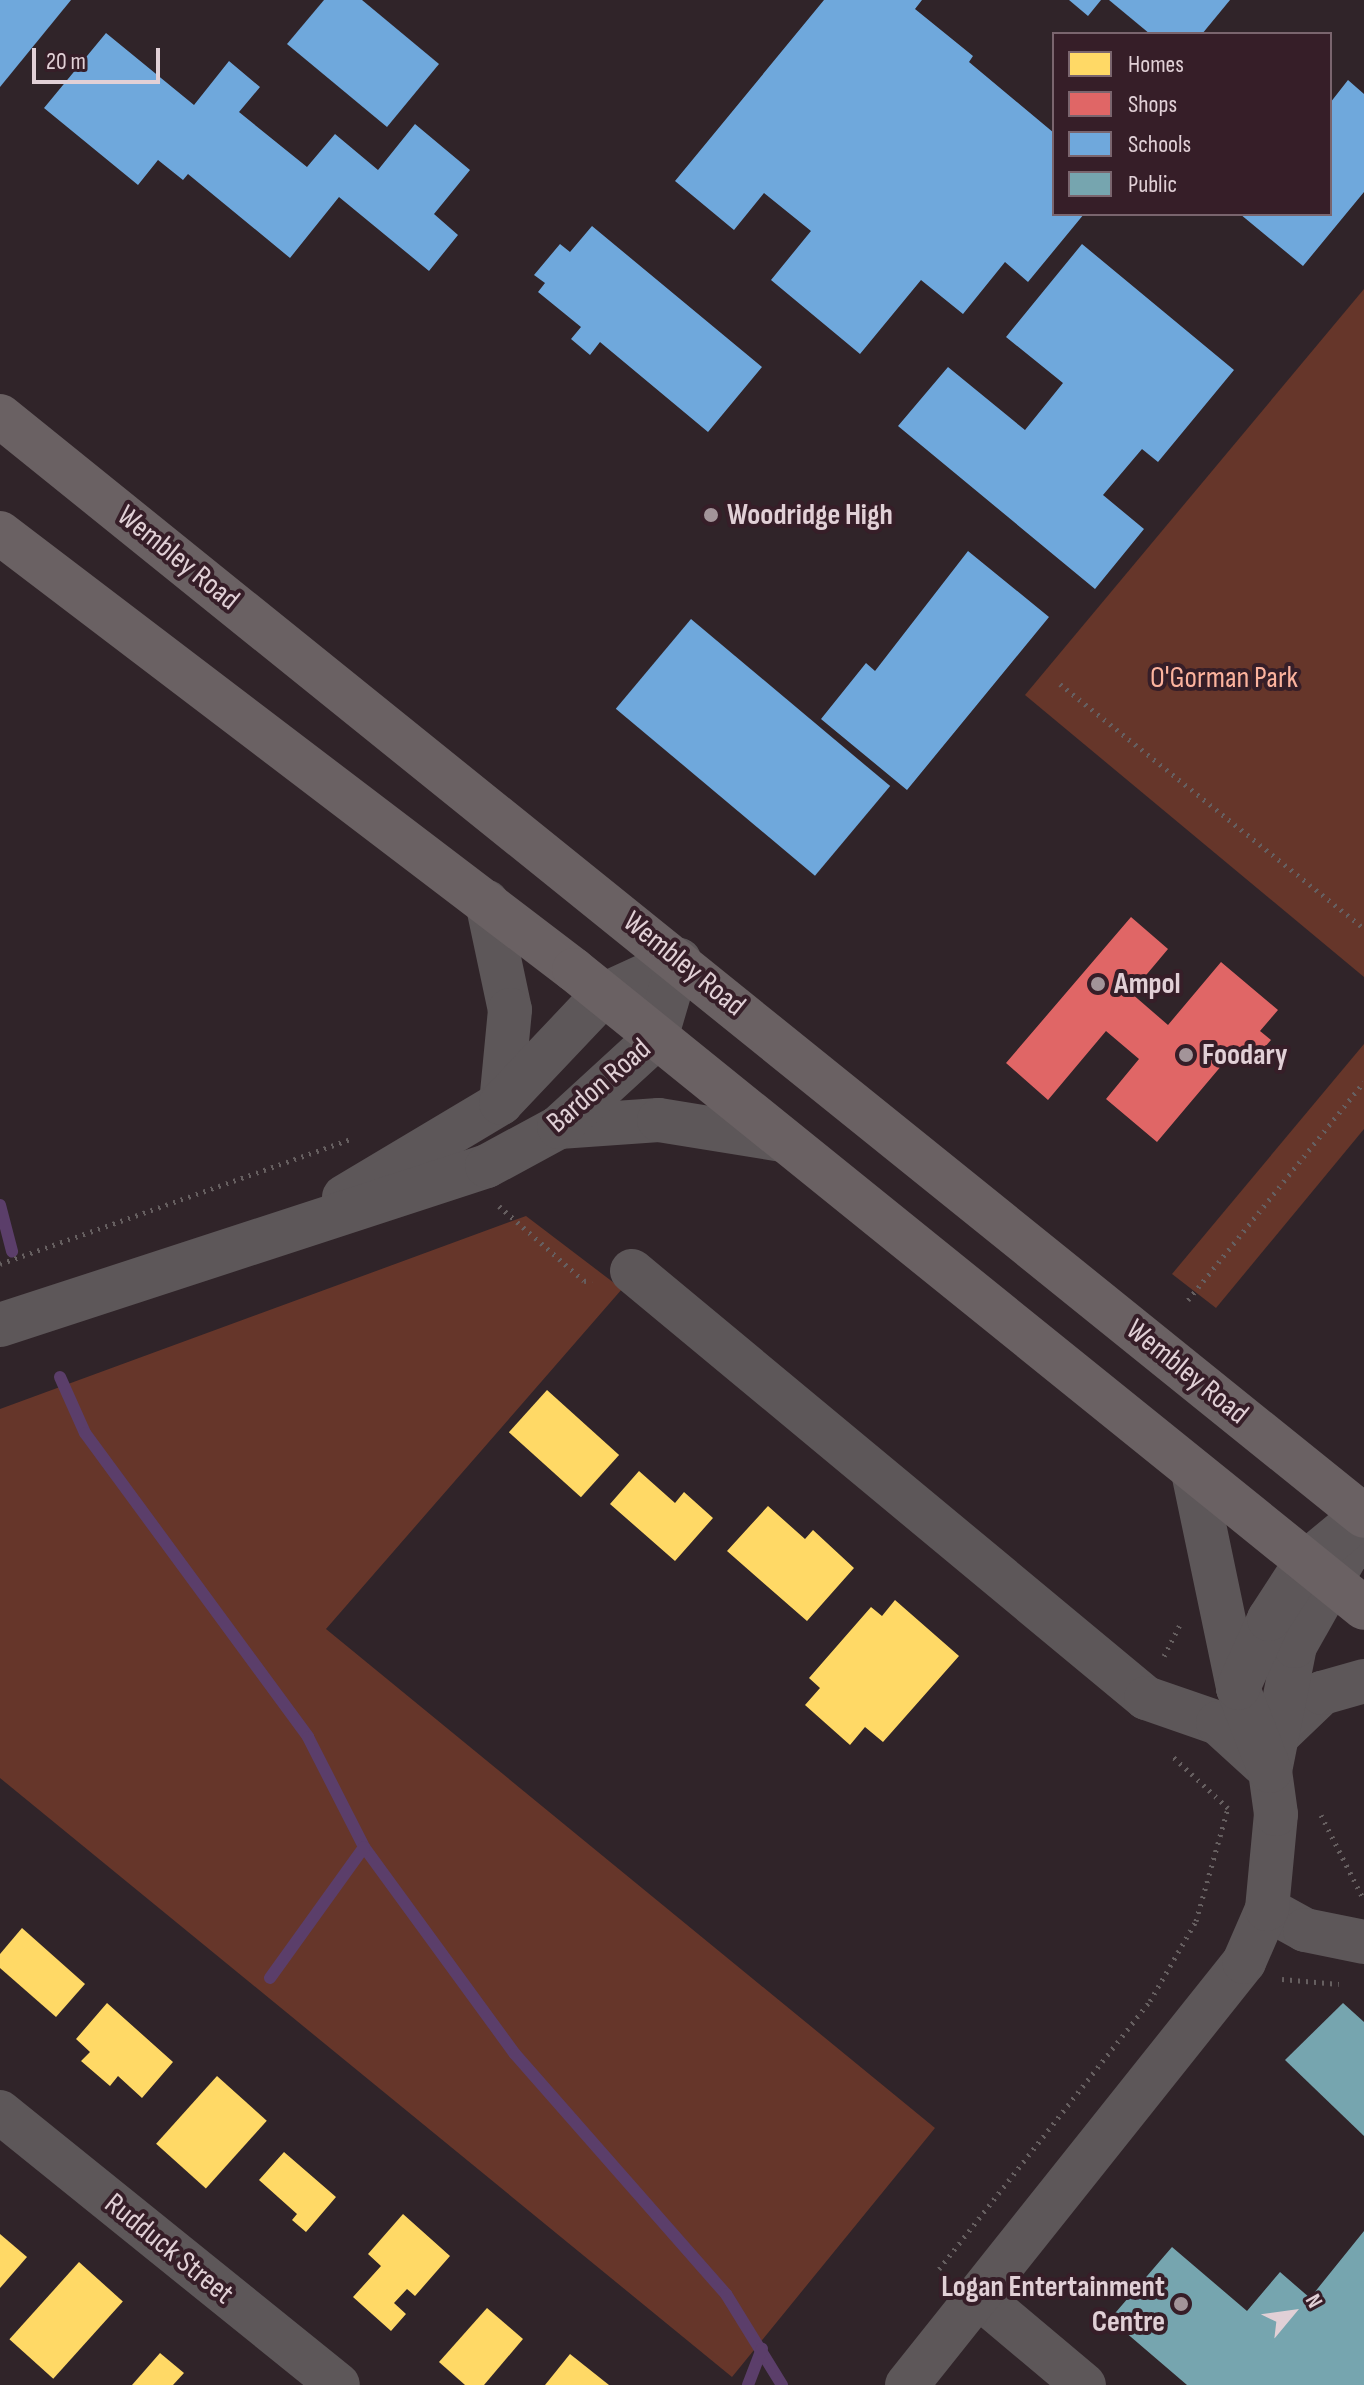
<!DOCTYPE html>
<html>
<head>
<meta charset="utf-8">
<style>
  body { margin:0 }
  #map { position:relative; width:1364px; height:2385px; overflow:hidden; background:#302429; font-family:"Sofia Sans Condensed",sans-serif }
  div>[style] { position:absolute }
  .green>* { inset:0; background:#66362a }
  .homes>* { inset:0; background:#ffd966; transform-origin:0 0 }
  .shops>* { inset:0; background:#e06666 }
  .schools>* { inset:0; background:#6fa8dc; transform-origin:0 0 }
  .public>* { inset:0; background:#76a5af }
  .stream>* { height:12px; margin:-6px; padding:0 6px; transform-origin:6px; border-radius:6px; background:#5b3e6a }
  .path>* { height:5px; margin-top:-2.5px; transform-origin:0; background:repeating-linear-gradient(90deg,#665f60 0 2px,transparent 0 8px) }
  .minor>* { height:44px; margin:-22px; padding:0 22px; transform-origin:22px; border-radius:22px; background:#5d5759 }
  .major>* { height:44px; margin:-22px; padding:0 22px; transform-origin:22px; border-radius:22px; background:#6a6163 }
  .dots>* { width:22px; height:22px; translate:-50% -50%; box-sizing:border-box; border:4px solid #361e28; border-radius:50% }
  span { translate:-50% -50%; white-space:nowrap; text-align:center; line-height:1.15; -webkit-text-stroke:8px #361e28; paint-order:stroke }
  .poi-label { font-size:30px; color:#e1d0d6; font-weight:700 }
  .left { translate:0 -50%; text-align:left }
  .right { translate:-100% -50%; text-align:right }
  .street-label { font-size:30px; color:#e1d0d6 }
  .park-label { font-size:30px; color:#fcb39e }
  .legend { position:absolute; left:1052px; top:32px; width:280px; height:184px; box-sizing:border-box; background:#361e28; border:2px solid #7a656e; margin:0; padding:10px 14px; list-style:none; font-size:24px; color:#e1d0d6 }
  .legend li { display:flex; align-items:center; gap:16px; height:40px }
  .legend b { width:40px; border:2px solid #7a656e }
  .north { position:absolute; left:1252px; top:2273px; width:80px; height:80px; -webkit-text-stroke:6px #361e28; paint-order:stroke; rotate:61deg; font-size:22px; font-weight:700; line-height:32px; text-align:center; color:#e1d0d6 }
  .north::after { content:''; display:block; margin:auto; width:28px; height:36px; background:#e1d0d6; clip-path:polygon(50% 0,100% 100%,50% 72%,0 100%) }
  .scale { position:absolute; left:32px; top:48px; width:128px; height:36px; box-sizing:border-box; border:4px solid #e1d0d6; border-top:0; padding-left:10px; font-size:24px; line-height:28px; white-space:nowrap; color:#e1d0d6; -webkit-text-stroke:6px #361e28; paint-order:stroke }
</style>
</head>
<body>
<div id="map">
  <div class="green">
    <div style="clip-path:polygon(1364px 289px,1364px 977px,1025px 695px)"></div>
    <div style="clip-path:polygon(1364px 1044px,1364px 1129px,1216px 1308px,1172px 1274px)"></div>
    <div style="clip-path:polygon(526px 1216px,622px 1289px,326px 1629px,935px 2128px,732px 2377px,0 1778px,0 1409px)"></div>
  </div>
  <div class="homes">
    <div style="left:547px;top:1390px;width:97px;height:57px;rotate:42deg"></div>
    <div style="clip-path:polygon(639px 1471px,675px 1503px,684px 1492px,713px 1518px,675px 1561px,610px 1504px)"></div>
    <div style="clip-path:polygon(768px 1506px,805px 1539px,813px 1530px,854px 1568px,807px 1621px,727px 1551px)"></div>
    <div style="clip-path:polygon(895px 1600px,959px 1656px,883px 1742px,865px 1727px,850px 1745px,805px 1705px,820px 1688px,809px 1678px,871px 1607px,882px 1616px)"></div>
    <div style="clip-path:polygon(22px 1928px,85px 1984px,56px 2017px,0 1968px,0 1954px)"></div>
    <div style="clip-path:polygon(107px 2003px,173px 2062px,142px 2098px,118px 2076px,110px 2086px,81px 2061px,90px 2052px,76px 2039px)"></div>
    <div style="left:217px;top:2076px;width:67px;height:91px;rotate:42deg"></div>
    <div style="clip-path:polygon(284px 2152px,336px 2197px,306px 2232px,292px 2220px,297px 2214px,259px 2180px)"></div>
    <div style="clip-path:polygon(403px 2214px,450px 2256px,415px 2296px,407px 2289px,394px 2303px,406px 2314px,391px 2331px,353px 2297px,381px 2266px,368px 2254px)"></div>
    <div style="clip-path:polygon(0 2234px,27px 2257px,0 2288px)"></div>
    <div style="left:79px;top:2262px;width:59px;height:104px;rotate:42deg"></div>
    <div style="clip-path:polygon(487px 2308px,523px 2339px,484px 2385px,465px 2385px,439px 2362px)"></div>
    <div style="clip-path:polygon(160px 2353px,184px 2373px,173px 2385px,132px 2385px)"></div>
    <div style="clip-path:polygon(570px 2354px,609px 2385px,545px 2385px)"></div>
  </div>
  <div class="shops">
    <div style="clip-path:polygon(1131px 917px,1168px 949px,1131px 993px,1168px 1025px,1221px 962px,1278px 1010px,1260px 1031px,1271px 1040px,1249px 1065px,1233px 1052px,1157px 1142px,1106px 1099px,1139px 1059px,1106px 1031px,1048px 1100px,1006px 1063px)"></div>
  </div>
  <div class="schools">
    <div style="clip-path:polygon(0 0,71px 0,0 87px)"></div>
    <div style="clip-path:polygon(324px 0,362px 0,439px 64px,387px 127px,287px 44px)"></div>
    <div style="clip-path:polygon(824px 0,922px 0,915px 9px,973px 56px,969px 62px,1054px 133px,1054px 214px,1084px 214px,1028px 282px,1005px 262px,963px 314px,921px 280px,860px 354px,771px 280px,811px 231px,764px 193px,734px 230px,675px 181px)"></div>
    <div style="clip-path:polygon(1069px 0,1101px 0,1088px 16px)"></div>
    <div style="clip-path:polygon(1109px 0,1230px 0,1202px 34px,1150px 34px)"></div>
    <div style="clip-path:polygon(106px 33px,194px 105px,229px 61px,260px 87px,239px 112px,307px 167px,335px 134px,378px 170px,415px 124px,470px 170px,434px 214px,458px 235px,429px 271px,339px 197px,290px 258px,188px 174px,183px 180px,158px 160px,138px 185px,44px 108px)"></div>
    <div style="clip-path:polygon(1348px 80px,1364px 94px,1364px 192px,1303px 266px,1240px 214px,1330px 214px,1330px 103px)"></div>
    <div style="clip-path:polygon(592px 226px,762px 367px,708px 432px,600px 342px,590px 355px,571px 339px,581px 327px,538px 292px,545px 283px,534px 275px,560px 244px,570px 252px)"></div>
    <div style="clip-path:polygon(1082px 244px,1234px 370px,1158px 462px,1142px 449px,1103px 495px,1144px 529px,1095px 589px,898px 426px,948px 367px,1025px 430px,1063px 383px,1006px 337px)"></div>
    <div style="clip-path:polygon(968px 551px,1049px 617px,907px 790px,821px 719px,866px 663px,875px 671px)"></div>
    <div style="left:691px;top:619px;width:260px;height:117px;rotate:40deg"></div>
  </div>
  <div class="public">
    <div style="clip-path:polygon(1343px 2003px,1364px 2022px,1364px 2136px,1285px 2060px)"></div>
    <div style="clip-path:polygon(1364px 2231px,1364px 2385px,1187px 2385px,1110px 2319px,1172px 2247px,1247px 2311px,1280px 2272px,1310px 2298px)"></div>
  </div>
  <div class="stream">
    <div style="left:0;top:1205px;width:48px;rotate:75.4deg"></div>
    <div style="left:60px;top:1377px;width:61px;rotate:65.9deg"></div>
    <div style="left:85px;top:1433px;width:377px;rotate:53.7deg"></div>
    <div style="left:308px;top:1737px;width:123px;rotate:63deg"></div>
    <div style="left:364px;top:1847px;width:256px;rotate:53.9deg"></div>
    <div style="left:515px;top:2054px;width:320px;rotate:48.7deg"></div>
    <div style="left:726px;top:2294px;width:107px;rotate:58.4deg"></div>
    <div style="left:270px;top:1978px;width:161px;rotate:-54.3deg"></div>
    <div style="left:748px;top:2385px;width:39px;rotate:-69deg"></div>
  </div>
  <div class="path">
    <div style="left:1060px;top:684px;width:390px;rotate:38.8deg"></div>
    <div style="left:499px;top:1206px;width:113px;rotate:41.4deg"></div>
    <div style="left:584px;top:1281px;width:8px;rotate:-7deg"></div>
    <div style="left:0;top:1264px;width:375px;rotate:-19.6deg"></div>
    <div style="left:1188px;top:1300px;width:280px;rotate:-51.1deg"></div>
    <div style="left:1164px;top:1656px;width:34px;rotate:-63deg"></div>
    <div style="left:1321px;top:1815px;width:91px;rotate:63.2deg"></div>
    <div style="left:1282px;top:1979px;width:57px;rotate:5deg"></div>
    <div style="left:939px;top:2269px;width:341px;rotate:-51.8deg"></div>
    <div style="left:1150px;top:2001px;width:92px;rotate:-60.1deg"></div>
    <div style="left:1196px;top:1921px;width:117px;rotate:-74.2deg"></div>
    <div style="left:1228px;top:1808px;width:79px;rotate:-137deg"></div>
  </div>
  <div class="minor">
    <div style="left:487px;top:902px;width:110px;rotate:78deg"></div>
    <div style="left:510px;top:1010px;width:93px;rotate:95.5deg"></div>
    <div style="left:559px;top:1127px;width:100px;rotate:-4deg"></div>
    <div style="left:659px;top:1120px;width:125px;rotate:9.2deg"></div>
    <div style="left:344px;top:1197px;width:183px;rotate:-30.9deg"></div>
    <div style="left:501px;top:1103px;width:149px;rotate:-46.6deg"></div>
    <div style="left:603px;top:995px;width:84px;rotate:-24.7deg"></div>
    <div style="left:632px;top:1271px;width:668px;rotate:39.72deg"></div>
    <div style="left:1146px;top:1698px;width:76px;rotate:19.1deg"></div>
    <div style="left:1218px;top:1723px;width:61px;rotate:42.3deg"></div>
    <div style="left:0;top:1325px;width:512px;rotate:-18.08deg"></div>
    <div style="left:487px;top:1166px;width:82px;rotate:-28.4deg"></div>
    <div style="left:559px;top:1127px;width:132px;rotate:-42.5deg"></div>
    <div style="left:656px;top:1038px;width:81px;rotate:-73.6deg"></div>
    <div style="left:1193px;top:1472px;width:221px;rotate:78.2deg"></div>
    <div style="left:1278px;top:1735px;width:61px;rotate:-43.7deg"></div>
    <div style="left:1322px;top:1693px;width:44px;rotate:-15.9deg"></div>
    <div style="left:1270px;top:1771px;width:127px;rotate:-78.7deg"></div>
    <div style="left:1295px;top:1646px;width:110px;rotate:-60.6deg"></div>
    <div style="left:1267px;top:1909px;width:43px;rotate:28.9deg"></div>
    <div style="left:1305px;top:1930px;width:60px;rotate:11.5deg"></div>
    <div style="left:0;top:2112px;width:434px;rotate:38.9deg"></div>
    <div style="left:979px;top:2297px;width:137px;rotate:40deg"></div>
    <div style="left:907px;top:2385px;width:541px;rotate:-51.46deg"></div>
    <div style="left:1244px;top:1962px;width:58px;rotate:-66.5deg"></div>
    <div style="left:1267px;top:1909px;width:95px;rotate:-84.6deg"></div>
    <div style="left:1276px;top:1814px;width:43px;rotate:-97.9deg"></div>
    <div style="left:1270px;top:1771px;width:89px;rotate:-111.1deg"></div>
    <div style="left:1238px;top:1688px;width:76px;rotate:-65.8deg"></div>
    <div style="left:1269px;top:1619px;width:68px;rotate:-57deg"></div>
    <div style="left:1306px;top:1562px;width:75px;rotate:-39.6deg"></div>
  </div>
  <div class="major">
    <div style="left:0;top:416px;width:1752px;rotate:38.88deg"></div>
    <div style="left:0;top:533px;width:721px;rotate:37.28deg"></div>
    <div style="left:574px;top:970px;width:1015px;rotate:38.92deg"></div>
  </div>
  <div class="dots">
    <div style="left:711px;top:515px;background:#a39499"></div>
    <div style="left:1098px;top:984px;background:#a39499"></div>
    <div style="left:1186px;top:1055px;background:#a39499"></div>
    <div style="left:1181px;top:2304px;background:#a39499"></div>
  </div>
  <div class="poi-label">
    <span class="left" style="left:727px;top:515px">Woodridge High</span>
    <span class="left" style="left:1114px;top:984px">Ampol</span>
    <span class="left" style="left:1202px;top:1055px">Foodary</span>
    <span class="right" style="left:1165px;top:2304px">Logan Entertainment<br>Centre</span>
  </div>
  <div class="street-label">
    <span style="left:178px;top:558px;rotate:39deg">Wembley Road</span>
    <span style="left:684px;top:964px;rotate:39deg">Wembley Road</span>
    <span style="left:599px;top:1086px;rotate:-41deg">Bardon Road</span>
    <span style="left:1187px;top:1372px;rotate:39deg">Wembley Road</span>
    <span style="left:169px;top:2249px;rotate:39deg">Rudduck Street</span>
  </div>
  <div class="park-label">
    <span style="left:1224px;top:678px">O'Gorman Park</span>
  </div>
  <ul class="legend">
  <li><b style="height:22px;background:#ffd966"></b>Homes</li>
  <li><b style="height:22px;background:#e06666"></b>Shops</li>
  <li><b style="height:22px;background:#6fa8dc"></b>Schools</li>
  <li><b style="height:22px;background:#76a5af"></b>Public</li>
  </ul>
  <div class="north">N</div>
  <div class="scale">20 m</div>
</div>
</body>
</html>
